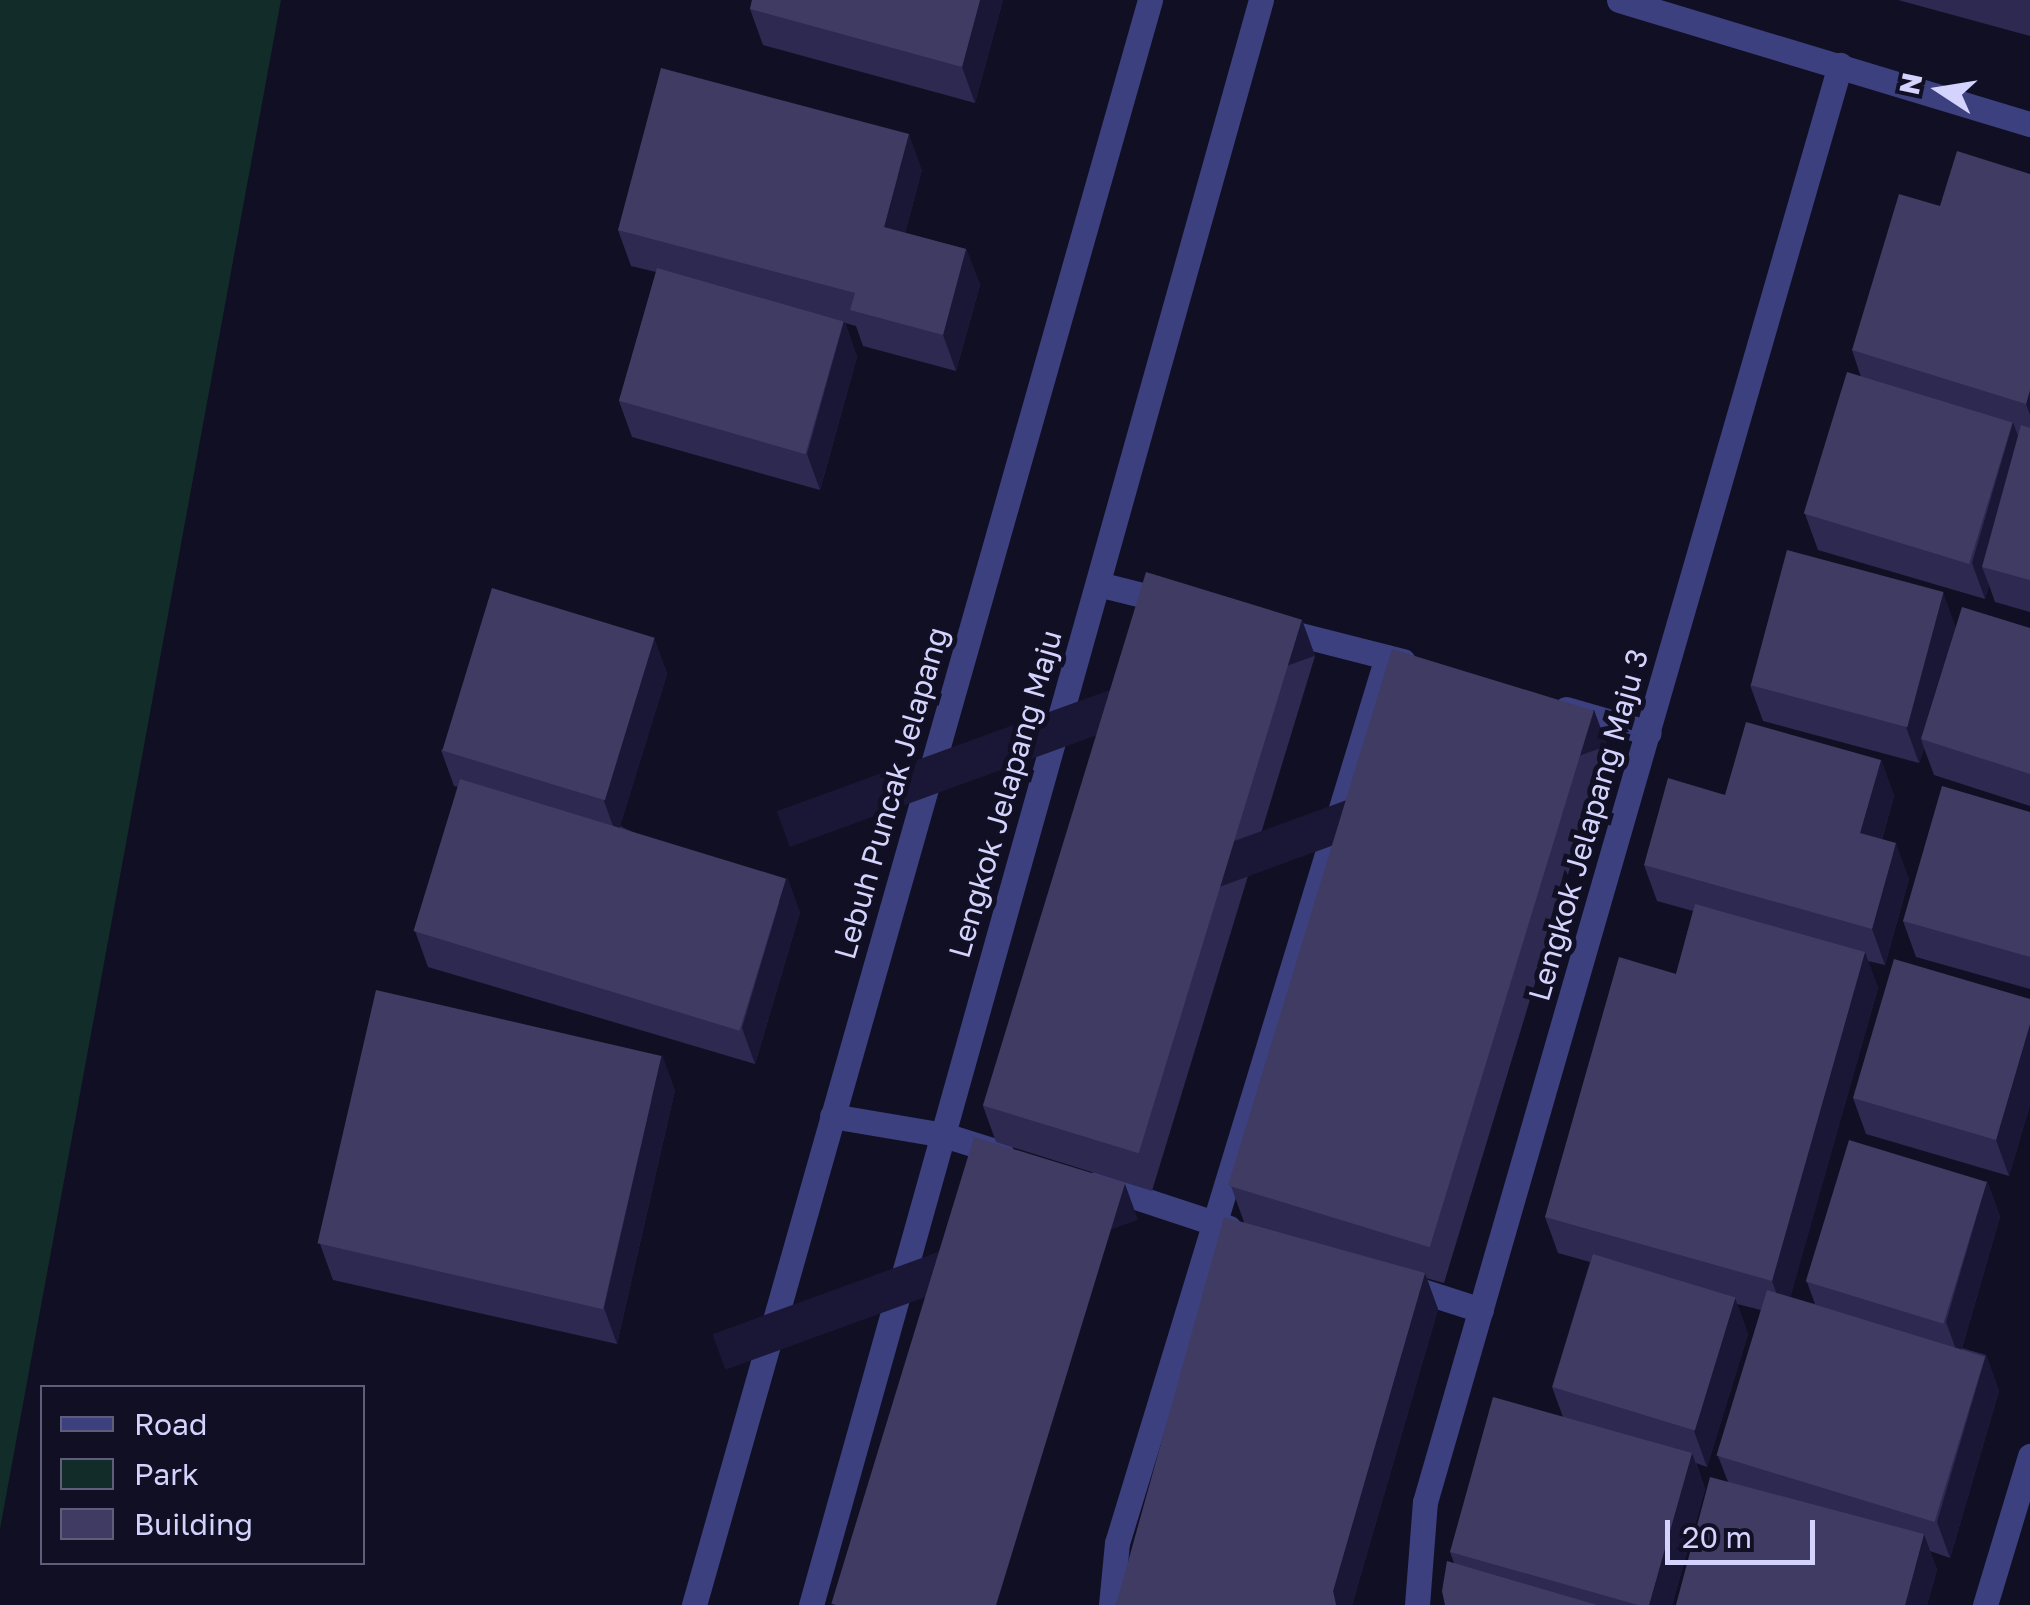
<!DOCTYPE html>
<html>
<head>
<meta charset="utf-8">
<style>
  body { margin:0 }
  #map { position:relative; width:2030px; height:1605px; overflow:hidden; background:#110f23; font-family:"Golos Text",sans-serif }
  div>[style] { position:absolute }
  .green>* { inset:0; background:#122c29 }
  .service>* { height:25px; margin:-12.5px; padding:0 12.5px; transform-origin:12.5px; border-radius:12.5px; background:#3c407f }
  .minor>* { height:25px; margin:-12.5px; padding:0 12.5px; transform-origin:12.5px; border-radius:12.5px; background:#3c407f }
  .tertiary>* { height:25px; margin:-12.5px; padding:0 12.5px; transform-origin:12.5px; border-radius:12.5px; background:#3c407f }
  .wall>* { inset:0; background:#2d2950 }
  .shaded-wall>* { inset:0; background:#1a1736; transform-origin:0 0 }
  .building>* { inset:0; background:#3f3b63; transform-origin:0 0 }
  span { translate:-50% -50%; white-space:nowrap; text-align:center; line-height:1.15; -webkit-text-stroke:10px #110f23; paint-order:stroke }
  .street-label { font-size:30px; color:#d4d3fd }
  .legend { position:absolute; left:40px; top:1385px; width:325px; height:180px; box-sizing:border-box; background:#110f23; border:2px solid #5f5d7a; margin:0; padding:12px 18px; list-style:none; font-size:30px; color:#d4d3fd }
  .legend li { display:flex; align-items:center; gap:20px; height:50px }
  .legend b { width:50px; border:2px solid #5f5d7a }
  .north { position:absolute; left:1890px; top:40px; width:100px; height:100px; -webkit-text-stroke:8px #110f23; paint-order:stroke; rotate:282deg; font-size:28px; font-weight:700; line-height:40px; text-align:center; color:#d4d3fd }
  .north::after { content:''; display:block; margin:auto; width:35px; height:45px; background:#d4d3fd; clip-path:polygon(50% 0,100% 100%,50% 72%,0 100%) }
  .scale { position:absolute; left:1665px; top:1520px; width:150px; height:45px; box-sizing:border-box; border:5px solid #d4d3fd; border-top:0; padding-left:12px; font-size:30px; line-height:35px; white-space:nowrap; color:#d4d3fd; -webkit-text-stroke:8px #110f23; paint-order:stroke }
</style>
</head>
<body>
<div id="map">
  <div class="green">
    <div style="clip-path:polygon(0 0,281px 0,0 1529px)"></div>
  </div>
  <div class="service">
    <div style="left:1098px;top:584px;width:75px;rotate:13.9deg"></div>
    <div style="left:1277px;top:629px;width:130px;rotate:14.3deg"></div>
    <div style="left:1566px;top:709px;width:86px;rotate:16.1deg"></div>
    <div style="left:832px;top:1116px;width:114px;rotate:9.6deg"></div>
    <div style="left:944px;top:1135px;width:60px;rotate:17.5deg"></div>
    <div style="left:1096px;top:1184px;width:140px;rotate:18.3deg"></div>
    <div style="left:1400px;top:1284px;width:85px;rotate:17.8deg"></div>
    <div style="left:1111px;top:1605px;width:62px;rotate:-84.5deg"></div>
    <div style="left:1117px;top:1543px;width:926px;rotate:-73.05deg"></div>
  </div>
  <div class="minor">
    <div style="left:1619px;top:0;width:429px;rotate:16.8deg"></div>
    <div style="left:811px;top:1605px;width:1667px;rotate:-74.34deg"></div>
    <div style="left:1417px;top:1605px;width:103px;rotate:-85.6deg"></div>
    <div style="left:1425px;top:1502px;width:1496px;rotate:-73.89deg"></div>
    <div style="left:1985px;top:1605px;width:156px;rotate:-73.2deg"></div>
  </div>
  <div class="tertiary">
    <div style="left:694px;top:1605px;width:1669px;rotate:-74.14deg"></div>
  </div>
  <div class="wall">
    <div style="clip-path:polygon(752px 0,1003px 0,975px 103px,763px 45px,750px 9px)"></div>
    <div style="clip-path:polygon(1898px 0,2030px 0,2030px 36px)"></div>
    <div style="clip-path:polygon(922px 170px,905px 233px,966px 249px,980px 285px,956px 371px,863px 346px,856px 326px,845px 323px,857px 357px,820px 490px,632px 437px,619px 401px,656px 272px,631px 266px,618px 230px)"></div>
    <div style="clip-path:polygon(2030px 174px,2030px 612px,1995px 602px,1989px 585px,1985px 599px,1818px 550px,1805px 514px,1861px 377px,1852px 350px,1940px 206px)"></div>
    <div style="clip-path:polygon(1943px 593px,1956px 629px,2030px 628px,2030px 806px,1934px 775px,1924px 748px,1919px 763px,1763px 721px,1750px 685px)"></div>
    <div style="clip-path:polygon(1302px 620px,1315px 656px,1152px 1191px,996px 1142px,983px 1106px)"></div>
    <div style="clip-path:polygon(654px 638px,667px 674px,620px 826px,800px 912px,755px 1064px,428px 967px,415px 931px,458px 787px,454px 786px,441px 750px)"></div>
    <div style="clip-path:polygon(1594px 710px,1607px 746px,1444px 1283px,1426px 1278px,1438px 1309px,1352px 1605px,1116px 1605px,1244px 1222px,1231px 1186px)"></div>
    <div style="clip-path:polygon(1881px 760px,1894px 796px,1882px 839px,1909px 879px,1885px 965px,1868px 961px,1878px 988px,1790px 1297px,1815px 1304px,1807px 1282px,1987px 1181px,2000px 1217px,1962px 1348px,1986px 1355px,1999px 1391px,1950px 1558px,1930px 1551px,1937px 1570px,1927px 1605px,1676px 1605px,1728px 1482px,1718px 1456px,1761px 1310px,1737px 1304px,1748px 1334px,1707px 1467px,1696px 1463px,1705px 1489px,1672px 1605px,1445px 1605px,1454px 1563px,1450px 1552px,1563px 1417px,1552px 1387px,1590px 1262px,1558px 1253px,1545px 1217px,1676px 974px,1693px 911px,1657px 901px,1644px 865px,1725px 795px)"></div>
    <div style="clip-path:polygon(2030px 812px,2030px 989px,1916px 957px,1903px 921px)"></div>
    <div style="clip-path:polygon(2030px 999px,2030px 1105px,2009px 1176px,1866px 1134px,1853px 1098px)"></div>
    <div style="clip-path:polygon(675px 1090px,617px 1344px,333px 1280px,320px 1244px)"></div>
  </div>
  <div class="shaded-wall">
    <div style="clip-path:polygon(980px 0,1003px 0,975px 103px,962px 67px)"></div>
    <div style="clip-path:polygon(909px 134px,922px 170px,897px 263px,884px 227px)"></div>
    <div style="clip-path:polygon(966px 249px,980px 285px,956px 371px,943px 335px)"></div>
    <div style="clip-path:polygon(844px 321px,857px 357px,820px 490px,807px 454px)"></div>
    <div style="clip-path:polygon(2030px 390px,2030px 415px,2026px 404px)"></div>
    <div style="clip-path:polygon(2013px 422px,2026px 458px,1982px 567px,1989px 585px,1985px 599px,1972px 563px)"></div>
    <div style="clip-path:polygon(1943px 593px,1956px 629px,1921px 739px,1924px 748px,1919px 763px,1906px 727px)"></div>
    <div style="left:1302px;top:620px;width:38px;height:559px;rotate:70deg"></div>
    <div style="clip-path:polygon(654px 638px,667px 674px,617px 837px,604px 801px)"></div>
    <div style="left:1594px;top:710px;width:38px;height:562px;rotate:70deg"></div>
    <div style="clip-path:polygon(1881px 760px,1894px 796px,1873px 869px,1860px 833px)"></div>
    <div style="clip-path:polygon(1896px 843px,1909px 879px,1885px 965px,1872px 929px)"></div>
    <div style="clip-path:polygon(787px 876px,800px 912px,755px 1064px,742px 1028px)"></div>
    <div style="clip-path:polygon(1865px 952px,1878px 988px,1785px 1317px,1772px 1281px)"></div>
    <div style="clip-path:polygon(2030px 1024px,2030px 1105px,2009px 1176px,1996px 1140px)"></div>
    <div style="clip-path:polygon(662px 1054px,675px 1090px,617px 1344px,604px 1308px)"></div>
    <div style="clip-path:polygon(1987px 1181px,2000px 1217px,1959px 1358px,1946px 1322px)"></div>
    <div style="left:1125px;top:1184px;width:38px;height:439px;rotate:70deg"></div>
    <div style="clip-path:polygon(1425px 1273px,1438px 1309px,1352px 1605px,1336px 1605px,1333px 1591px)"></div>
    <div style="clip-path:polygon(1735px 1298px,1748px 1334px,1707px 1467px,1694px 1431px)"></div>
    <div style="clip-path:polygon(1986px 1355px,1999px 1391px,1950px 1558px,1937px 1522px)"></div>
    <div style="clip-path:polygon(1692px 1453px,1705px 1489px,1672px 1605px,1649px 1605px)"></div>
    <div style="clip-path:polygon(1924px 1534px,1937px 1570px,1927px 1605px,1905px 1605px)"></div>
  </div>
  <div class="building">
    <div style="clip-path:polygon(752px 0,980px 0,962px 67px,750px 9px)"></div>
    <div style="clip-path:polygon(661px 68px,909px 134px,884px 227px,966px 249px,943px 335px,850px 310px,855px 293px,618px 230px)"></div>
    <div style="clip-path:polygon(1957px 151px,2030px 174px,2030px 390px,2026px 404px,1852px 350px,1899px 194px,1940px 206px)"></div>
    <div style="left:657px;top:268px;width:194px;height:138px;rotate:16deg"></div>
    <div style="left:1847px;top:372px;width:173px;height:148px;rotate:17deg"></div>
    <div style="clip-path:polygon(2021px 425px,2030px 428px,2030px 580px,1982px 567px)"></div>
    <div style="left:1787px;top:550px;width:162px;height:140px;rotate:15deg"></div>
    <div style="left:1146px;top:572px;width:163px;height:558px;rotate:17deg"></div>
    <div style="left:492px;top:588px;width:170px;height:170px;rotate:17deg"></div>
    <div style="clip-path:polygon(1962px 607px,2030px 628px,2030px 774px,1921px 739px)"></div>
    <div style="left:1392px;top:649px;width:211px;height:561px;rotate:17deg"></div>
    <div style="clip-path:polygon(1746px 722px,1881px 760px,1860px 833px,1896px 843px,1872px 929px,1644px 865px,1668px 778px,1725px 795px)"></div>
    <div style="left:460px;top:779px;width:341px;height:159px;rotate:17deg"></div>
    <div style="clip-path:polygon(1942px 786px,2030px 812px,2030px 957px,1903px 921px)"></div>
    <div style="clip-path:polygon(1695px 904px,1865px 952px,1772px 1281px,1545px 1217px,1619px 957px,1676px 974px)"></div>
    <div style="clip-path:polygon(1894px 959px,2030px 999px,2030px 1024px,1996px 1140px,1853px 1098px)"></div>
    <div style="left:376px;top:990px;width:293px;height:260px;rotate:13deg"></div>
    <div style="left:974px;top:1137px;width:158px;height:488px;rotate:17deg"></div>
    <div style="left:1849px;top:1140px;width:144px;height:148px;rotate:17deg"></div>
    <div style="clip-path:polygon(1224px 1217px,1425px 1273px,1333px 1591px,1336px 1605px,1116px 1605px)"></div>
    <div style="left:1593px;top:1254px;width:149px;height:139px;rotate:17deg"></div>
    <div style="left:1767px;top:1290px;width:228px;height:173px;rotate:17deg"></div>
    <div style="clip-path:polygon(1493px 1397px,1692px 1453px,1649px 1605px,1638px 1605px,1450px 1552px)"></div>
    <div style="clip-path:polygon(1710px 1477px,1924px 1534px,1905px 1605px,1676px 1605px)"></div>
    <div style="clip-path:polygon(1447px 1561px,1597px 1605px,1445px 1605px,1442px 1591px)"></div>
  </div>
  <div class="street-label">
    <span style="left:891px;top:793px;rotate:-74deg">Lebuh Puncak Jelapang</span>
    <span style="left:1005px;top:794px;rotate:-74deg">Lengkok Jelapang Maju</span>
    <span style="left:1588px;top:825px;rotate:-74deg">Lengkok Jelapang Maju 3</span>
  </div>
  <ul class="legend">
  <li><b style="height:12px;background:#3c407f"></b>Road</li>
  <li><b style="height:28px;background:#122c29"></b>Park</li>
  <li><b style="height:28px;background:#3f3b63"></b>Building</li>
  </ul>
  <div class="north">N</div>
  <div class="scale">20 m</div>
</div>
</body>
</html>
